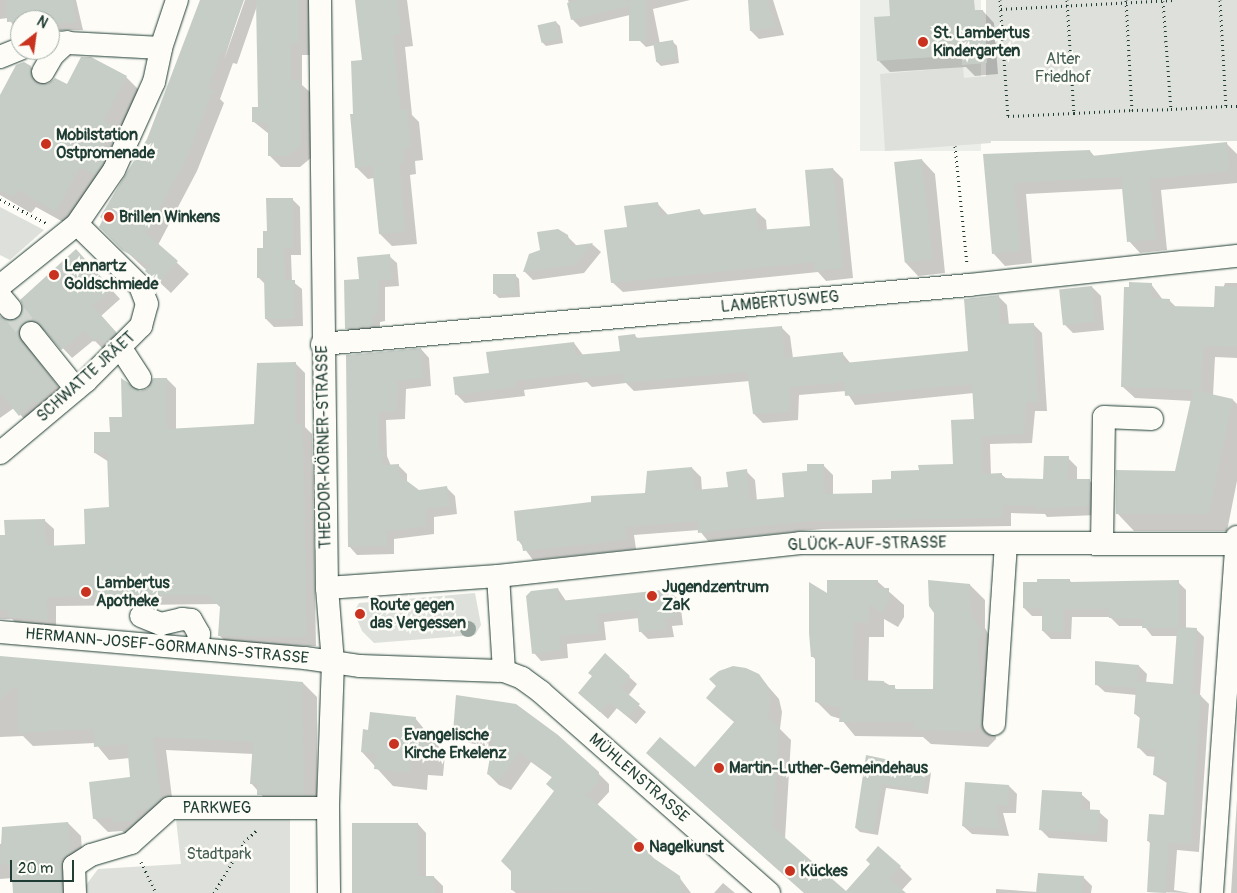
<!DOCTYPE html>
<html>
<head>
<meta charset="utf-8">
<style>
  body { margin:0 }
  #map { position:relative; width:1237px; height:893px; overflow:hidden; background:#fdfcf7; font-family:Pangolin,sans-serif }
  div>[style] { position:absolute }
  .built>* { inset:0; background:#eceee9; transform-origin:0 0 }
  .green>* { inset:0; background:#dde0db; transform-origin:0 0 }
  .shadow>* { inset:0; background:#0003 }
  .building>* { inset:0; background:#c6cdc7; transform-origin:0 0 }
  .minor-tunnel>* { height:22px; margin-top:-11px; transform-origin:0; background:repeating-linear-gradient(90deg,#d1d6d0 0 22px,transparent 0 33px) }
  .path>* { height:3px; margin-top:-1.5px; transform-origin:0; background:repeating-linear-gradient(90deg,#1f3d34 0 1px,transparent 0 5px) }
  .roads { filter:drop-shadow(0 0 1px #1f3d34) drop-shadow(0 0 1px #1f3d34) }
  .minor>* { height:22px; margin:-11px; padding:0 11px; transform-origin:11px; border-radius:11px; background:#fdfcf7 }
  .trees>* { width:16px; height:16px; margin:-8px; border-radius:50%; background:#98a59e }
  .dots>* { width:14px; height:14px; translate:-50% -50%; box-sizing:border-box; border:2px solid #fdfcf7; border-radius:50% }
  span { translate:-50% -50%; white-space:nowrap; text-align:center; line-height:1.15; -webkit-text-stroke:5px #fdfcf7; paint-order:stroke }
  .poi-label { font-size:16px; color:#1f3d34; font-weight:700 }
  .left { translate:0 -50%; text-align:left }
  .park-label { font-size:16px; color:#455e55 }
  .street-label { font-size:16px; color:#1f3d34 }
  .north { position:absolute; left:10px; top:10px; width:50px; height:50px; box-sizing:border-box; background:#fdfcf7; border:1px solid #a4b0a9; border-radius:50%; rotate:30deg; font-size:14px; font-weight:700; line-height:20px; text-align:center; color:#1f3d34 }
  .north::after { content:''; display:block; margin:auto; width:18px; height:22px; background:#c8321e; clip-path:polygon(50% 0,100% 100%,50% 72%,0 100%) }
  .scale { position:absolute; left:10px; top:860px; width:64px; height:22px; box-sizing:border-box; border:2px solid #1f3d34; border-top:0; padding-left:6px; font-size:15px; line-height:18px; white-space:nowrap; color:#1f3d34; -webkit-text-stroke:4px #fdfcf7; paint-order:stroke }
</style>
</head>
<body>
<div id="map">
  <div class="built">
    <div style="left:860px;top:0;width:121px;height:151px"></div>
  </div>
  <div class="green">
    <div style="left:986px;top:0;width:251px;height:141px"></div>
    <div style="clip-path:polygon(963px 67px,964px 78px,987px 76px,991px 143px,885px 151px,880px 74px)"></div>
    <div style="clip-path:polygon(0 207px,44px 230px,10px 260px,0 255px)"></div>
    <div style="clip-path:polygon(475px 593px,481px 625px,475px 635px,374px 643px,362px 631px,354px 612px,359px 603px)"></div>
    <div style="clip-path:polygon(290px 818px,290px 893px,87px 893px,86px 885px,98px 869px,181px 864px,176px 819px)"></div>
  </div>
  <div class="shadow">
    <div style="clip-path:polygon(0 0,76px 0,83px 30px,50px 30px,50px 20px,20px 20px,20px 29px,16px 29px,8px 18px,0 19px)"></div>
    <div style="clip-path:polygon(202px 0,243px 0,224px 60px,245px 0,310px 0,310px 55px,302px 55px,302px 85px,311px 93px,312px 157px,300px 167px,281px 167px,269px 155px,269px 134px,254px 122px,260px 108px,257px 6px,237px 64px,233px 63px,220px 99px,224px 103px,197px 171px,158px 245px,189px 274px,171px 293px,100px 227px,148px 140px)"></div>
    <div style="clip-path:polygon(356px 0,407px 0,413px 46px,405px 47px,412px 115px,419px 122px,423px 160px,415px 161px,416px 174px,410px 175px,417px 244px,392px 246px,380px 234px,374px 178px,368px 179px,356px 167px,354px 115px,364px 61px)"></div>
    <div style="clip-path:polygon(568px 0,690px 0,653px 9px,660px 44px,673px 42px,677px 46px,679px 63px,661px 66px,657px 62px,655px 45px,646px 47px,639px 40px,634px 14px,580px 27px,573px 20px)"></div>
    <div style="clip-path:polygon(750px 0,773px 0,784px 35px,759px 39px,751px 31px)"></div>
    <div style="clip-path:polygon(890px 0,950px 0,951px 13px,983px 11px,994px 23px,998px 74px,975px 76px,966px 67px,890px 72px,878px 60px,891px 17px)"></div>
    <div style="clip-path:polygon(556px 22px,560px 26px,563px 43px,546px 46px,542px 42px)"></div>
    <div style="clip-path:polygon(31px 67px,47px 84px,55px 79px,67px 86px,126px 77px,143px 94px,74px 228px,36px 207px,31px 213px,0 195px,0 98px)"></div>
    <div style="clip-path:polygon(1227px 144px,1237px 154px,1237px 183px,1161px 190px,1167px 250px,1140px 253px,1129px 241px,1123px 189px,1026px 194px,1032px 263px,1005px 266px,994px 254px,984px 155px,1090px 151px,1095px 157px)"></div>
    <div style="clip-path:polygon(922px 160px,935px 174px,945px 273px,918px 276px,905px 262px)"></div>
    <div style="clip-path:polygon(833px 169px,843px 179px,853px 278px,826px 281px,818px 272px,623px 292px,612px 282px,628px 228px,657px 203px,668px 215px,699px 210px,704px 215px,755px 210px,766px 220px,767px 231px,811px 227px)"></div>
    <div style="clip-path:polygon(292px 199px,300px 207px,301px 255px,291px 255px,292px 281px,302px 289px,303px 326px,274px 327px,266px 319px,266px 285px,258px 277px,268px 233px)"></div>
    <div style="clip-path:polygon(567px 236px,577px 246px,592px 244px,601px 252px,584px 273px,533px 280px,524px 271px)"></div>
    <div style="clip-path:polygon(389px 256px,397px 263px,399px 286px,385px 287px,385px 321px,380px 322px,380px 333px,354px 335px,346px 328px,361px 280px)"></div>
    <div style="clip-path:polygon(85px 260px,120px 299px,101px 316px,125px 342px,104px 350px,94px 340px,72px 358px,46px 330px,32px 331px,27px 346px,65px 395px,29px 424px,14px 408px,0 418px,0 318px,6px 322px,19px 319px,24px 312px,21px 300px)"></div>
    <div style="clip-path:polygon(515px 275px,519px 279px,520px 297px,499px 298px,495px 294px)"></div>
    <div style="clip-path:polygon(1225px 283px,1237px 283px,1237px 358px,1215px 357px,1213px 396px,1233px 400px,1237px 404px,1237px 481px,1227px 531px,1134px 531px,1117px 513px,1176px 472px,1192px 401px,1135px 398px,1123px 387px,1151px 284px,1163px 300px,1169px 300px,1176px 307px,1216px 308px)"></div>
    <div style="clip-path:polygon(1092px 287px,1101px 296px,1104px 330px,1073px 333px,1064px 324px)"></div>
    <div style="clip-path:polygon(998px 296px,1007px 305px,1009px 325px,1033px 324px,1042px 333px,1047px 411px,1035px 411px,1032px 443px,990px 444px,991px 475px,1001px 474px,1007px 479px,1045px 480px,1068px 458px,1077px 467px,1077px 480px,1089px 480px,1098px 489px,1098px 515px,1047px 517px,1045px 514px,1011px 513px,1011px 526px,822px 529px,708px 541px,699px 530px,634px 535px,636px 549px,533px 560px,518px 540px,593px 503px,646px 494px,692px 468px,701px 477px,702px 491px,729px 488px,746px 471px,755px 480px,757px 501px,785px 498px,809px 472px,824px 466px,833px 475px,833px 495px,874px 494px,892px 481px,954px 465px,976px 420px,974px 393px,855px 405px,846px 391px,799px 395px,798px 420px,763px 423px,754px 414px,750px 381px,634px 391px,626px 383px,592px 387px,587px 382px,524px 390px,525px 396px,465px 403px,456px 394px,490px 374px,574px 343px,583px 355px,621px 352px,635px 336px,639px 339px,781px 327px,790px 336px,793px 358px,842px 353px,851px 364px,970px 352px)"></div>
    <div style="clip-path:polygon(421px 349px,429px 358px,431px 386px,406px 389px,405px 419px,386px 420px,387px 456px,391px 466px,398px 465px,407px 474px,407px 483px,418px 491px,446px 487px,455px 496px,457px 514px,434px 517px,434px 534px,394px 539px,394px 554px,357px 555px,349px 546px,347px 356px)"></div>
    <div style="clip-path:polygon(296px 364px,305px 373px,305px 427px,312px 434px,316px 646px,229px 645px,219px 635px,221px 607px,218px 604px,56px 606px,56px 629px,19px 626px,12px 619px,0 619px,0 574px,6px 536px,44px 520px,54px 529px,54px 547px,86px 545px,110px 508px,109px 462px,95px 453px,140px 392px,167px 379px,176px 388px,176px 430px,255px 426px)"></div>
    <div style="clip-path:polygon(877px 581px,904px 605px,904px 617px,898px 627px,884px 619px,884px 637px,869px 637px,868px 682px,884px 682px,898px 690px,934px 690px,970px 585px,985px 600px,985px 628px,997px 649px,992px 659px,996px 739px,988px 747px,931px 744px,923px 737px,855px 736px,841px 719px,831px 716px,816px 701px,816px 660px,812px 656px,828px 595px)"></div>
    <div style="clip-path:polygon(1070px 581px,1073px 583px,1178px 582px,1186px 590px,1186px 628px,1196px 629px,1204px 637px,1200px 695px,1209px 704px,1199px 852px,1177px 850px,1174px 890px,1190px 893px,1148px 892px,1151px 844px,1148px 841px,1165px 816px,1167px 783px,1154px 775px,1156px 757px,1147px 756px,1139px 748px,1141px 719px,1135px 714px,1137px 695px,1105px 692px,1096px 684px,1139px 666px,1147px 674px,1146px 683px,1175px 686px,1178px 636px,1152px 636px,1144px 626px,1119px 626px,1110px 617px,1072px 617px,1071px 639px,1051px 639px,1043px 631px,1043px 616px,1032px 616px,1024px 608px)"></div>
    <div style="clip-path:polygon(558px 589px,566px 601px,662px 591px,672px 594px,680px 601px,683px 625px,672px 626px,674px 637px,648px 639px,640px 631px,639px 618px,604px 622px,606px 640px,567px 644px,568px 658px,541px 661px,534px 653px)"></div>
    <div style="clip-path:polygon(605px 655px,637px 684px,628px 696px,646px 712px,636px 724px,617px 708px,608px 719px,587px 700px)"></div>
    <div style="clip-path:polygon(0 659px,303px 683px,317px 697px,317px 808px,273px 808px,251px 783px,254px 754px,166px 750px,174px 813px,128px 836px,122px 831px,108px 832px,94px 818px,132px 778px,130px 758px,109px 760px,95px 743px,33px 746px,23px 736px,0 737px)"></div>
    <div style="clip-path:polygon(758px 675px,779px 699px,782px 712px,780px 729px,791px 740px,785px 839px,846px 893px,900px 867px,912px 879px,901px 891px,903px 893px,804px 893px,660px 765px,695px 768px,735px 722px)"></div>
    <div style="clip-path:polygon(457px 697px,598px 773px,609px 784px,609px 792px,597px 805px,645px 848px,656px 861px,679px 877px,691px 893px,516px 893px,512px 890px,512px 870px,556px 792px,553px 778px,531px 762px,511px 790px,499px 785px,488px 774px,493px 748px,465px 742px,454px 731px)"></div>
    <div style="clip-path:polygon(415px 718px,445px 754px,443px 776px,428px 775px,427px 790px,393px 786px,362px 752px,369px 731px)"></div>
    <div style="clip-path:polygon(867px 757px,927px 769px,931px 773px,928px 794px,886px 788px,878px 835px,860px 832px,856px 828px)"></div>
    <div style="clip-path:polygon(1009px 786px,1017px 794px,1016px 813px,1003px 813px,1009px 836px,972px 834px,963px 826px)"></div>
    <div style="clip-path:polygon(1081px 794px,1090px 802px,1090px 811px,1099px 812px,1108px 820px,1107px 842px,1049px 838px,1040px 829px)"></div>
    <div style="clip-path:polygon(1237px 799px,1237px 893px,1231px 893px)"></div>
    <div style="clip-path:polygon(68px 823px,81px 836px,83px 865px,73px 893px,14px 893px,13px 878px,0 879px,0 844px)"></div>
    <div style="clip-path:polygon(418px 824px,426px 833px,426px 877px,434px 877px,443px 886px,443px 893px,354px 893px)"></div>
    <div style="clip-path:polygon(1084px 878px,1092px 886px,1091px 893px,996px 893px,996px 889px,1038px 892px)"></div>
    <div style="clip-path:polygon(723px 883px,735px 893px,714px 893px)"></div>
  </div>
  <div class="building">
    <div style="clip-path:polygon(6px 0,73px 0,76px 23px,50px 23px,50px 20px,7px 22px)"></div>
    <div style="clip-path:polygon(200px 0,244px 0,225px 54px,221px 52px,208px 89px,213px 90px,186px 160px,146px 233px,178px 261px,159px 283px,145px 271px,149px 266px,122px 250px,99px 227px,103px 219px,100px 217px,147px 139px)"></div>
    <div style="clip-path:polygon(256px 0,299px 0,299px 44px,291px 44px,291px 80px,300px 80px,301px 145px,288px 156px,268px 156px,268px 123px,252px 122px,252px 107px,258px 107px)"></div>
    <div style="clip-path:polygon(355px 0,398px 0,401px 34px,393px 35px,401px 110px,407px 109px,411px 148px,403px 149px,405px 163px,399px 163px,406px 232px,379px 234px,372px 166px,355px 168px,350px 114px,353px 114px,351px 61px,362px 60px)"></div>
    <div style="clip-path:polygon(580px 0,627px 0,628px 6px,571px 20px,567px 3px)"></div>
    <div style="left:629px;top:0;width:17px;height:41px"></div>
    <div style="clip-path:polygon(748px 0,767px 0,776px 27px,750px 31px)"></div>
    <div style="clip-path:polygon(889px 0,974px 0,975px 10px,983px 10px,987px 63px,962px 65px,962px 55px,877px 61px,874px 17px,890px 16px)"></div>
    <div style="left:556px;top:21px;width:18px;height:19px;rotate:77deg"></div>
    <div style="left:673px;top:40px;width:19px;height:20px;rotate:81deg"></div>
    <div style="clip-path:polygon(81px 57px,91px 57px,127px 76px,104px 121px,113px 126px,101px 150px,107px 154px,103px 164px,95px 175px,80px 167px,56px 212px,19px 190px,13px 197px,0 190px,0 95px,16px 65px,24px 62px,31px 66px,31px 78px,37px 84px,49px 84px,55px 78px,67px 84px)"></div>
    <div style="clip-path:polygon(1227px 142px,1230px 171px,1150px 179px,1156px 239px,1127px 242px,1121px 177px,1014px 183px,1021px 251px,992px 254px,983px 154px,1090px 150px,1091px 156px)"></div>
    <div style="left:922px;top:159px;width:101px;height:28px;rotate:84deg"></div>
    <div style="clip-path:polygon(833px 168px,843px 268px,814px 271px,814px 262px,611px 283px,604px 230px,627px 227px,624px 206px,658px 202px,660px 216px,700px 209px,701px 215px,756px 208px,758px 230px,810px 226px,805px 170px)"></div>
    <div style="clip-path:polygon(266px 198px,293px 198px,293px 248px,284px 248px,285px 280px,295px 280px,295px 319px,265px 319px,264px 278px,257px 278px,257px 248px,263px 248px,263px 231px,267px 231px)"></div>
    <div style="clip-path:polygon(558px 229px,568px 235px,570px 246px,593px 243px,575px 265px,523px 272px,529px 254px,540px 250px,537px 232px)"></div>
    <div style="clip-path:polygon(76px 249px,112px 289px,93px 306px,116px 332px,104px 344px,98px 338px,94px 342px,85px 331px,61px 350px,36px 321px,22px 323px,18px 335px,21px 341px,56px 385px,38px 404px,35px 401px,19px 416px,0 393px,0 316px,12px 321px,19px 318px,23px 306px,20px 300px)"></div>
    <div style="clip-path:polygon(390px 254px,392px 280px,379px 280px,378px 314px,373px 315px,373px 326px,345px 329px,344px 280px,359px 279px,357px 257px)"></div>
    <div style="left:493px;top:274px;width:23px;height:20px"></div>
    <div style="clip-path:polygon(1129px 282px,1152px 283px,1151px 298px,1170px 299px,1169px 306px,1214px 307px,1215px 286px,1237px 287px,1237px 347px,1204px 346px,1201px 390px,1121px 387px,1124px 287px,1129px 287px)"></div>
    <div style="left:1092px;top:286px;width:36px;height:33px;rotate:84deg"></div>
    <div style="clip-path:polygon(999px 295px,1001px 324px,1034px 323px,1038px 402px,1026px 403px,1024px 434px,982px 436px,982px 474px,1002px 473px,1002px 478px,1043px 479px,1044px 456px,1069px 456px,1068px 479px,1090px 479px,1089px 506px,1037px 509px,1037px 506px,1003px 505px,1003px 518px,812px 521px,698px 533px,697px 521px,626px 527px,627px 540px,523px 551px,521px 540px,517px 541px,514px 511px,591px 502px,591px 496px,645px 493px,647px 471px,692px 467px,695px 490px,728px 487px,726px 472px,747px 469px,750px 500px,784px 497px,782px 473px,807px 471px,807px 464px,824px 464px,825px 494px,872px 493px,872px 480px,891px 479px,891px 471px,919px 470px,918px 465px,953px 464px,951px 420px,974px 419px,972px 384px,845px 396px,844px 382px,790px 387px,790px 412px,753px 414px,747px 372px,624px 383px,622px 374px,581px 378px,581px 373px,516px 381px,516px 387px,455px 395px,453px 377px,489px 373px,486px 352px,574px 342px,576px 355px,620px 351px,618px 336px,635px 334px,636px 338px,782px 326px,785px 358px,843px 352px,844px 363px,968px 351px,964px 299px)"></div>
    <div style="clip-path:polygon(421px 348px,423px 378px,398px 381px,397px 411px,379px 412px,379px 450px,383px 450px,383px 465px,399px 464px,399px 475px,419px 490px,447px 486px,450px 506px,426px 509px,427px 526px,387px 531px,387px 546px,348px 547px,346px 355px)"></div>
    <div style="clip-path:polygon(296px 362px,296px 424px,303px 424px,307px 637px,218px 636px,220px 607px,207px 595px,47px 597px,48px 620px,8px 617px,8px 610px,0 610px,0 535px,5px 535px,4px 520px,45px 519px,46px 546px,85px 544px,84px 509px,109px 507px,107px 453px,94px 453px,94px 432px,110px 432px,109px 417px,122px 417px,121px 378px,140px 391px,147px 389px,153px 378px,167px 378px,167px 429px,254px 424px,257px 363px)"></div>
    <div style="clip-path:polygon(1193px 390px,1233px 399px,1209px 514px,1116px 514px,1116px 470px,1175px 471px)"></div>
    <div style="clip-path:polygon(1037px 579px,1070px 579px,1070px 582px,1179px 580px,1179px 627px,1197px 628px,1192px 694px,1201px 695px,1191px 844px,1169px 843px,1166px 893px,1147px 892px,1150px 841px,1147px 841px,1149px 814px,1164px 815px,1167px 777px,1153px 775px,1155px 750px,1137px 748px,1140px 715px,1134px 714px,1136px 688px,1095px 685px,1095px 661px,1139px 665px,1138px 681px,1173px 684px,1177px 628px,1142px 628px,1143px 619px,1109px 618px,1109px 609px,1064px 609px,1064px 632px,1042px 631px,1042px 609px,1023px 608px,1023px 582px,1037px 582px)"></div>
    <div style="clip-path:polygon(827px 580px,878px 580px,877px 588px,889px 588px,889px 601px,882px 613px,869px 605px,869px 623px,854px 622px,853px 680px,884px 681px,884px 685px,895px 685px,895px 689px,933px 689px,934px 613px,929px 606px,928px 580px,970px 584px,971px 612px,983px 633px,978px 643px,981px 724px,973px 732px,914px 730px,914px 722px,839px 722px,841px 708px,815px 702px,815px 657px,811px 657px,809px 633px,809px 582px,827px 593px)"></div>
    <div style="clip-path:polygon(558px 588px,560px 601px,662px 590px,662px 593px,672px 592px,676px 617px,665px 618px,666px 629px,639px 632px,637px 610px,597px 614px,599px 633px,560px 636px,561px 650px,532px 654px,526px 596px,531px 591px)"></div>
    <div style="clip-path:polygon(605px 653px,630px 676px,621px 688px,640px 704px,628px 717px,609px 702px,600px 712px,578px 693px,592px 676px,588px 673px)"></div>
    <div style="clip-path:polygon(0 656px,303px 682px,304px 795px,257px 795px,257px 784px,250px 784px,253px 742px,153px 737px,161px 799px,149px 809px,136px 811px,137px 820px,113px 823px,112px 817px,93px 819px,89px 782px,130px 777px,127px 744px,94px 747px,93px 729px,18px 733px,17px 685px,0 700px)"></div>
    <div style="clip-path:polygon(733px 666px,746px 668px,759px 674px,767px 685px,771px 699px,768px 718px,779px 727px,773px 832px,775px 829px,846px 891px,870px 864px,866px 860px,878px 846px,901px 866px,890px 879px,906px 893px,805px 893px,646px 753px,660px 737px,695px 767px,734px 722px,706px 698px,716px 686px,709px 679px,719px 671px)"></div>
    <div style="clip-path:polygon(456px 695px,516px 704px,558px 735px,599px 772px,599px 781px,587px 795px,646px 847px,646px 851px,652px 857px,680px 876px,682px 893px,511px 890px,511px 871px,501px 861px,554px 791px,546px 784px,552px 777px,520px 752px,500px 780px,487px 774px,493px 740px,479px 738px,479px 735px,453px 732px)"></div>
    <div style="clip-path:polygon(370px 712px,416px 717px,414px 734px,428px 736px,425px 759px,411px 758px,410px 773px,374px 769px,376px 754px,361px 752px,363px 729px,368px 730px)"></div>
    <div style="clip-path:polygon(866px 755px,928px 768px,924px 791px,882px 784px,874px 832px,855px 828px)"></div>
    <div style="clip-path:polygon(965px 782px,1009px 785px,1008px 806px,996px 805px,1001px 829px,962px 826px)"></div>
    <div style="clip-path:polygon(1042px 790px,1082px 792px,1081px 809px,1100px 810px,1098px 834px,1039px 830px)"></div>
    <div style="clip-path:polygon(68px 822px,71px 852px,59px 860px,62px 893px,13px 893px,11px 864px,0 865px,2px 827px)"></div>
    <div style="clip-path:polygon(352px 823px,418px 823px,418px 876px,434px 876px,435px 893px,352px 893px)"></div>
    <div style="clip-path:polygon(1038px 873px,1084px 876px,1083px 893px,1036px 893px)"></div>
  </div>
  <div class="minor-tunnel">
    <div style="left:10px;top:308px;width:33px;rotate:50deg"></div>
  </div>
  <div class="path">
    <div style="left:1000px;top:0;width:116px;rotate:86.1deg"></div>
    <div style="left:1008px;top:116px;width:66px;rotate:-2.6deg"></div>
    <div style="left:1067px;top:0;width:113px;rotate:86.5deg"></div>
    <div style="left:1074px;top:113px;width:58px;rotate:-3deg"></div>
    <div style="left:1126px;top:0;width:110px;rotate:86.9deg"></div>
    <div style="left:1132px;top:110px;width:39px;rotate:-1deg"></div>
    <div style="left:1220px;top:0;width:106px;rotate:86.8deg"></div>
    <div style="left:1226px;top:106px;width:11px"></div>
    <div style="left:1163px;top:1px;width:108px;rotate:85.8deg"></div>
    <div style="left:1171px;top:109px;width:55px;rotate:-3.1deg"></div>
    <div style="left:1001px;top:9px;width:173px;rotate:-3deg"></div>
    <div style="left:955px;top:146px;width:119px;rotate:84.2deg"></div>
    <div style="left:0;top:199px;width:52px;rotate:27.6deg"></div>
    <div style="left:141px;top:862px;width:34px;rotate:64deg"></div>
    <div style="left:214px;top:893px;width:59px;rotate:-59.5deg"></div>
    <div style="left:244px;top:842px;width:18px;rotate:-43deg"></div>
  </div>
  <div class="roads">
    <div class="minor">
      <div style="left:320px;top:0;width:588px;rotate:89.32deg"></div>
      <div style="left:327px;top:588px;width:74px;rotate:85.4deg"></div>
      <div style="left:333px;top:662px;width:146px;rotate:92deg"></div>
      <div style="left:328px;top:808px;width:85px;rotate:89.3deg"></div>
      <div style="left:50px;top:42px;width:111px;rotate:3.1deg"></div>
      <div style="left:0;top:57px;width:22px;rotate:-22deg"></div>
      <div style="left:43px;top:72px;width:20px;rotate:-60deg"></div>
      <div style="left:53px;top:55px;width:19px;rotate:-43deg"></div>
      <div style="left:0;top:286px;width:99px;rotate:-38.8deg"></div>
      <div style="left:77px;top:224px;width:65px;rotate:-55.6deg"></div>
      <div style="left:114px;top:170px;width:97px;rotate:-65.6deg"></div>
      <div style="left:154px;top:82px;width:35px;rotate:-78deg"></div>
      <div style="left:161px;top:48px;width:51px;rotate:-71.6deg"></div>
      <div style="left:0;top:296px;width:16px;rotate:50deg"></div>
      <div style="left:31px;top:333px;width:72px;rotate:51.2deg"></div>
      <div style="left:322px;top:344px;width:650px;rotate:-5.21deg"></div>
      <div style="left:969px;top:285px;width:270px;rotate:-6.2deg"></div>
      <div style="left:120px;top:347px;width:37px;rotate:57deg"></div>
      <div style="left:0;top:453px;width:112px;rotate:-39.9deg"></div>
      <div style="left:86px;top:381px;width:78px;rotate:-45deg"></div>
      <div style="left:141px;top:326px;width:23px;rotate:-75deg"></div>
      <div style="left:147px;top:304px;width:19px;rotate:-111deg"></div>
      <div style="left:140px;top:286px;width:88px;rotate:-135.5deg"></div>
      <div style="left:1102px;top:544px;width:127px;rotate:-89.1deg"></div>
      <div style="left:1104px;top:417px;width:48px;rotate:2.4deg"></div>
      <div style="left:327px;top:588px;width:171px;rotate:-4deg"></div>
      <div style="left:498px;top:576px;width:304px;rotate:-6.2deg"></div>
      <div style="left:800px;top:543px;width:437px;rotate:0.1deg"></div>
      <div style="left:141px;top:616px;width:22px;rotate:22deg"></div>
      <div style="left:161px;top:624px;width:22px;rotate:-13deg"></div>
      <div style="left:182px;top:619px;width:9px;rotate:6deg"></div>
      <div style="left:191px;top:620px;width:16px;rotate:60deg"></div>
      <div style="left:199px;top:634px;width:15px;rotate:98deg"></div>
      <div style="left:0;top:632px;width:306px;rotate:4.9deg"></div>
      <div style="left:305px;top:658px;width:56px;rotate:8.3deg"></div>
      <div style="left:360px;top:666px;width:144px;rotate:2deg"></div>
      <div style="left:504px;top:671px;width:95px;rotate:-93.6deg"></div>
      <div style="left:504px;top:671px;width:19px;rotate:21deg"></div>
      <div style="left:522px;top:678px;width:24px;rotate:36deg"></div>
      <div style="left:541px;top:692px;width:304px;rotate:41.4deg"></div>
      <div style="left:994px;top:724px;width:180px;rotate:-86.2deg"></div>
      <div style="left:75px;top:893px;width:27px;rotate:-92deg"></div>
      <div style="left:74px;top:866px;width:20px;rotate:-33deg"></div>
      <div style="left:91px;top:855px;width:42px;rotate:-16.7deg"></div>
      <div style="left:131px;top:843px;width:52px;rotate:-41.9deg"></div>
      <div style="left:170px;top:808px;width:158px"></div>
      <div style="left:1212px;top:893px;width:357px;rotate:-86deg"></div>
    </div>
  </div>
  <div class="trees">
    <div style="left:468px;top:629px"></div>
  </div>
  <div class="dots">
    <div style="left:923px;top:42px;background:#c8321e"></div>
    <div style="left:46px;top:144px;background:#c8321e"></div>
    <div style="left:109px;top:217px;background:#c8321e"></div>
    <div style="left:54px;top:275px;background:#c8321e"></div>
    <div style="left:86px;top:592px;background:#c8321e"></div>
    <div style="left:652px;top:596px;background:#c8321e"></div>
    <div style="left:360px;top:614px;background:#c8321e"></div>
    <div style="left:394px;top:744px;background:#c8321e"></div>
    <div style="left:719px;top:768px;background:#c8321e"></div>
    <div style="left:639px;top:847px;background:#c8321e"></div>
    <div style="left:790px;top:871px;background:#c8321e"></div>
  </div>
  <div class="poi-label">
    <span class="left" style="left:933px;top:42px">St. Lambertus<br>Kindergarten</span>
    <span class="left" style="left:56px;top:144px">Mobilstation<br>Ostpromenade</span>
    <span class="left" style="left:119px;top:217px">Brillen Winkens</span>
    <span class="left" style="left:64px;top:275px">Lennartz<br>Goldschmiede</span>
    <span class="left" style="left:96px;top:592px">Lambertus<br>Apotheke</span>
    <span class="left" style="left:662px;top:596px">Jugendzentrum<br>ZaK</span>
    <span class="left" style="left:370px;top:614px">Route gegen<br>das Vergessen</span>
    <span class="left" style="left:404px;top:744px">Evangelische<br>Kirche Erkelenz</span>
    <span class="left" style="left:729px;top:768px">Martin-Luther-Gemeindehaus</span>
    <span class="left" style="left:649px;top:847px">Nagelkunst</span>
    <span class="left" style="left:800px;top:871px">Kückes</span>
  </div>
  <div class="park-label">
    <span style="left:1063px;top:68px">Alter<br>Friedhof</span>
    <span style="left:219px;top:854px">Stadtpark</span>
  </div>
  <div class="street-label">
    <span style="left:780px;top:302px;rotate:-5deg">LAMBERTUSWEG</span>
    <span style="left:86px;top:377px;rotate:-42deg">SCHWATTE JRÄET</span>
    <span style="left:324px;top:447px;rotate:-91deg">THEODOR-KÖRNER-STRASSE</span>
    <span style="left:867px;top:544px;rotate:-1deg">GLÜCK-AUF-STRASSE</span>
    <span style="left:167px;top:646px;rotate:5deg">HERMANN-JOSEF-GORMANNS-STRASSE</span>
    <span style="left:639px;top:778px;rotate:41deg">MÜHLENSTRASSE</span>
    <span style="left:217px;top:808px">PARKWEG</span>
  </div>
  <div class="north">N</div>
  <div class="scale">20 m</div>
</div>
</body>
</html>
